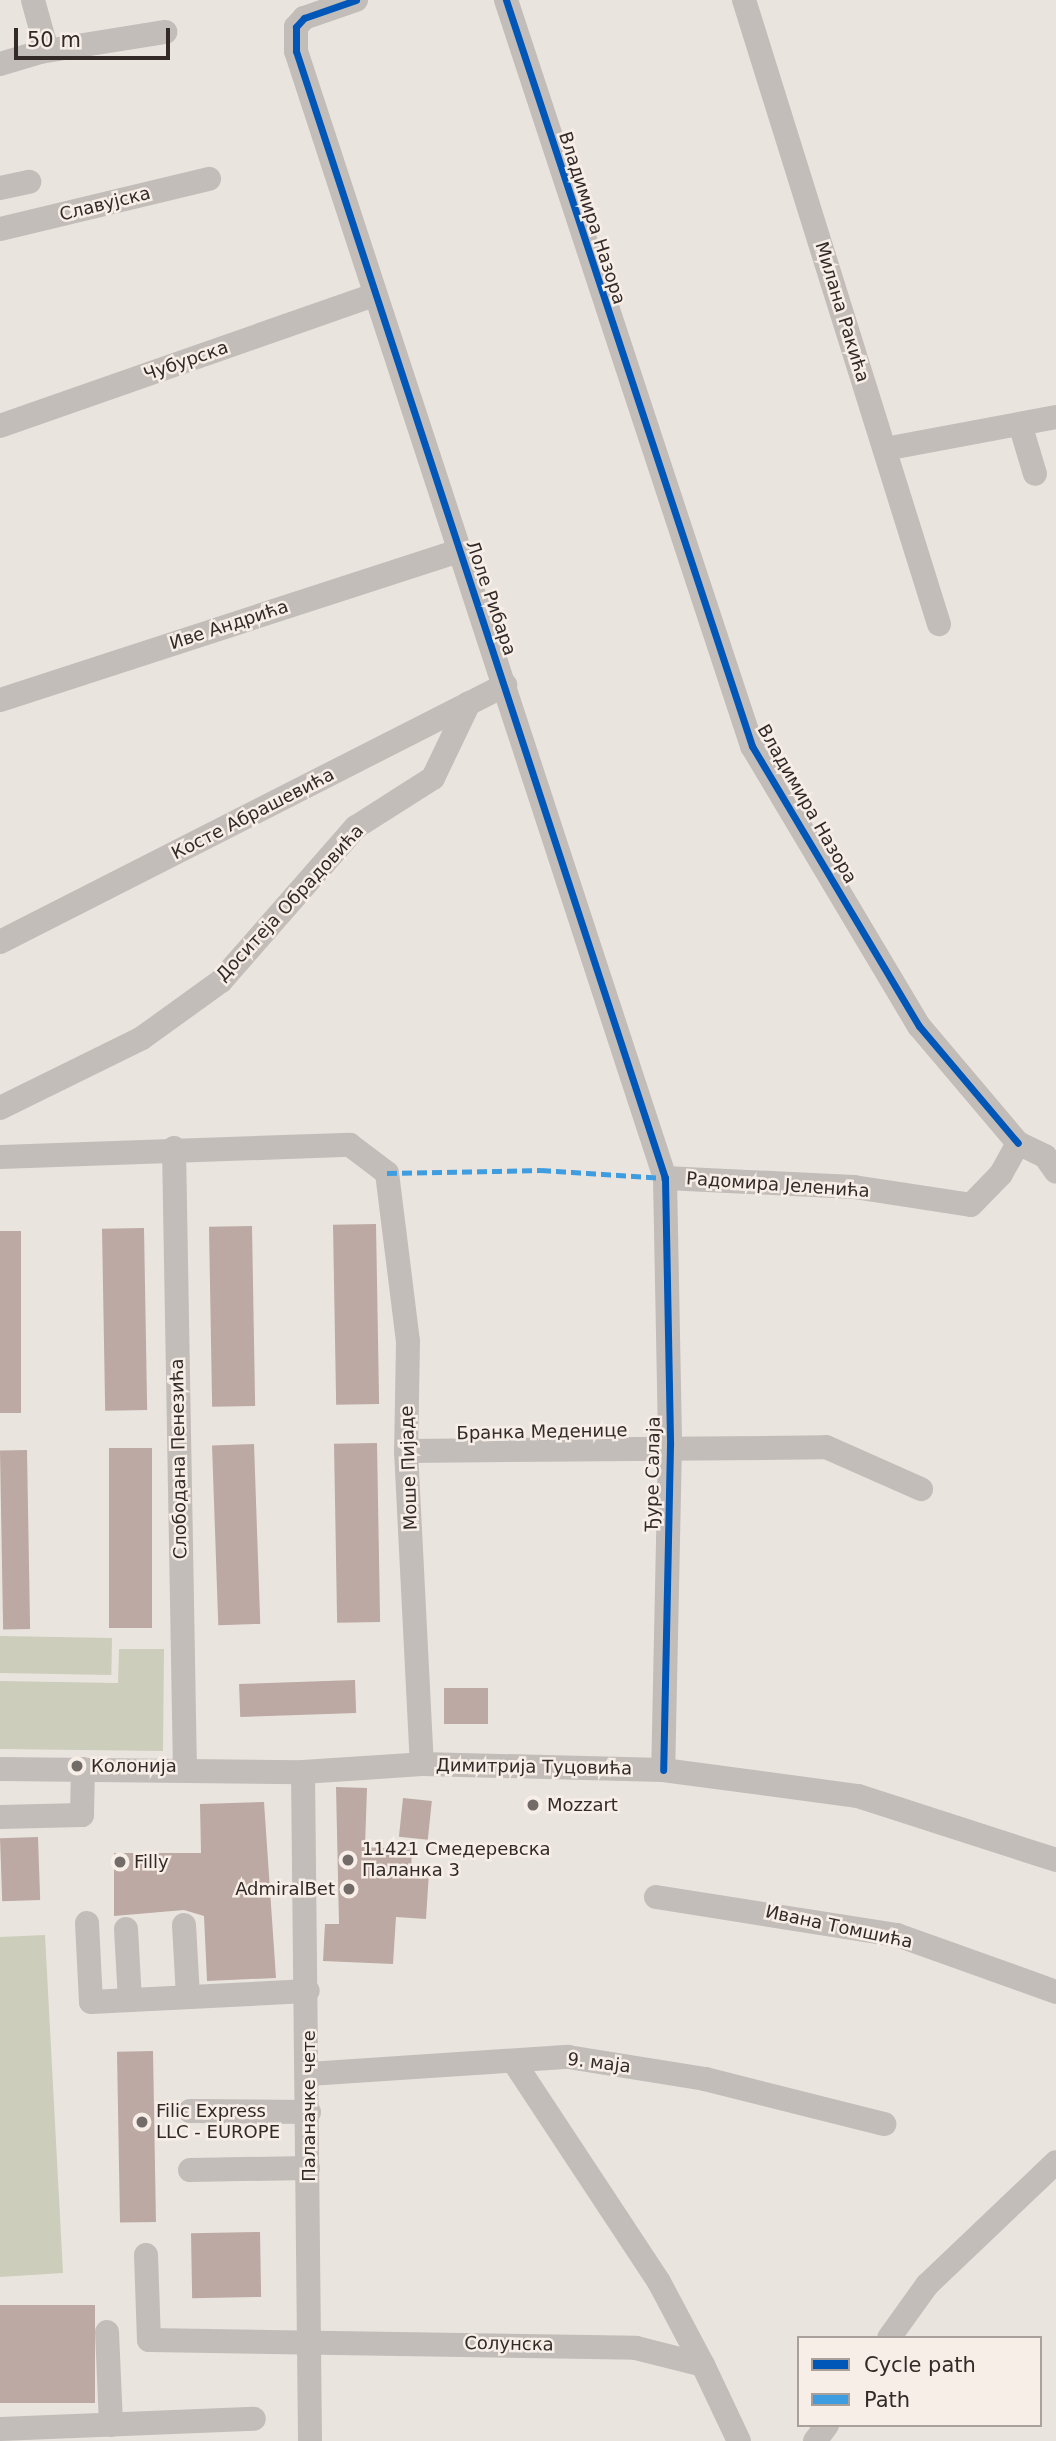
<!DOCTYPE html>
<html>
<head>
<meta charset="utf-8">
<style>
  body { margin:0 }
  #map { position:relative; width:1056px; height:2441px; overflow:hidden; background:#eae4df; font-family:"DejaVu Sans",sans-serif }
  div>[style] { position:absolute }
  .green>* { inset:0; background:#cccdbb; transform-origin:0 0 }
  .building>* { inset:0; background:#bca9a3; transform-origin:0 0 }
  .minor>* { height:24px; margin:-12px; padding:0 12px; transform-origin:12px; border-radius:12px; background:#c3bdb9 }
  .quiet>* { height:5px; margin-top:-2.5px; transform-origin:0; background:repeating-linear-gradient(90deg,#3e9ce0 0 10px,transparent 0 15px) }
  .cycleway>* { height:7px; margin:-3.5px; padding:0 3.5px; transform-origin:3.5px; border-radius:3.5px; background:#0057b8 }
  .dots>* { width:19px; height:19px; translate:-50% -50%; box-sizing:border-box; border:4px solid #f7eee7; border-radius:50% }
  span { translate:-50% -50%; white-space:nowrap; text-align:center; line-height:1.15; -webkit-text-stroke:5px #f7eee7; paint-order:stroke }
  .street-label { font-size:18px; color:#332a28 }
  .poi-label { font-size:18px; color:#332a28 }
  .left { translate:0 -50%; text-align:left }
  .right { translate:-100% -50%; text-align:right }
  .legend { position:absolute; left:797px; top:2336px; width:245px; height:91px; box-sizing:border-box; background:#f7eee7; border:2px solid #a9a09b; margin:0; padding:9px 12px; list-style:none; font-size:21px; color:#332a28 }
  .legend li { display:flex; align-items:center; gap:14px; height:35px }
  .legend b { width:35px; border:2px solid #a9a09b }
  .scale { position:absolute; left:14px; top:28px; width:156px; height:32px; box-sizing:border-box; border:4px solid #332a28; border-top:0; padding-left:9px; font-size:21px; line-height:24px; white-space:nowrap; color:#332a28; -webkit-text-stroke:5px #f7eee7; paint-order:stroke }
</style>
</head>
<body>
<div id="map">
  <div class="green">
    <div style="left:0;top:1636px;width:112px;height:37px;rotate:1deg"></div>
    <div style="clip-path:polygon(119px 1649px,164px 1649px,163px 1751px,0 1749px,0 1681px,118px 1683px)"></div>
    <div style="clip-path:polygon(45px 1935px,63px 2273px,0 2277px,0 1937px)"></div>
  </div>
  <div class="building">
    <div style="left:376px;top:1224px;width:180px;height:43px;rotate:89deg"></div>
    <div style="left:252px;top:1226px;width:180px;height:43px;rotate:89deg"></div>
    <div style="left:144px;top:1228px;width:182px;height:42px;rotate:89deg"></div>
    <div style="left:0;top:1231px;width:21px;height:182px"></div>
    <div style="left:377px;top:1443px;width:179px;height:43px;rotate:89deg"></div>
    <div style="left:254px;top:1444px;width:180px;height:42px;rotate:88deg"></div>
    <div style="left:109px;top:1448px;width:43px;height:180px"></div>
    <div style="left:27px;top:1450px;width:179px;height:27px;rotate:89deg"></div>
    <div style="left:355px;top:1680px;width:33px;height:116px;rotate:88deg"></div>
    <div style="left:444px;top:1688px;width:44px;height:36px"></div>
    <div style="clip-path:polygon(336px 1787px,367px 1788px,365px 1847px,412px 1850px,411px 1871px,429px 1872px,426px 1919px,396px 1917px,393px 1964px,323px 1961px,325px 1924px,339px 1924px)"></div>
    <div style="left:403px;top:1798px;width:29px;height:39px;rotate:6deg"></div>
    <div style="clip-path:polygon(264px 1802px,276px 1978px,207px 1981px,204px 1916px,184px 1910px,114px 1916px,114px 1853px,201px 1853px,200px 1804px)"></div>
    <div style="left:38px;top:1837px;width:63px;height:38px;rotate:88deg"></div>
    <div style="left:153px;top:2051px;width:171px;height:36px;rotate:89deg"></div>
    <div style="left:260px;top:2232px;width:65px;height:69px;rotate:89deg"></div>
    <div style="left:95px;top:2305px;width:98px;height:95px;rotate:90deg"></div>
  </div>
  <div class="minor">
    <div style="left:356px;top:0;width:55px;rotate:160.9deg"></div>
    <div style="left:304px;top:18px;width:12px;rotate:132deg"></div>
    <div style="left:296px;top:27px;width:24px;rotate:90deg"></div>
    <div style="left:296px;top:51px;width:1186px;rotate:71.87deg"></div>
    <div style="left:665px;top:1178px;width:267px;rotate:88.9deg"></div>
    <div style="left:670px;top:1445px;width:325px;rotate:91.2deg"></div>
    <div style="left:506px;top:0;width:786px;rotate:71.75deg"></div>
    <div style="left:752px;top:746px;width:326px;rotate:59.2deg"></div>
    <div style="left:919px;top:1026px;width:153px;rotate:49.8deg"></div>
    <div style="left:744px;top:0;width:654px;rotate:72.65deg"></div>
    <div style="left:40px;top:52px;width:127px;rotate:-9.1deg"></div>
    <div style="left:0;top:64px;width:42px;rotate:-16.7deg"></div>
    <div style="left:40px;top:52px;width:13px;rotate:-72deg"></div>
    <div style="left:44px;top:40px;width:41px;rotate:-105.4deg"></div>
    <div style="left:0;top:188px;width:30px;rotate:-12deg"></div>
    <div style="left:0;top:229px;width:215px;rotate:-13.5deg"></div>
    <div style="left:1020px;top:424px;width:52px;rotate:73.3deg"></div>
    <div style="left:0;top:426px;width:394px;rotate:-19.3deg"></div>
    <div style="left:885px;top:449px;width:174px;rotate:-10.6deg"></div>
    <div style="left:0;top:700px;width:483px;rotate:-18deg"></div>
    <div style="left:0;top:942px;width:567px;rotate:-26.97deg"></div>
    <div style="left:0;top:1108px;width:158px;rotate:-26.2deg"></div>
    <div style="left:142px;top:1038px;width:97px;rotate:-35.8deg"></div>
    <div style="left:221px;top:981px;width:205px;rotate:-48.8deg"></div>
    <div style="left:356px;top:827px;width:91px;rotate:-32.5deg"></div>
    <div style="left:433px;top:778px;width:83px;rotate:-64.4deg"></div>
    <div style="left:174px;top:1148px;width:622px;rotate:88.99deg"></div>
    <div style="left:0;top:1157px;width:350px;rotate:-2deg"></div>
    <div style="left:350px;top:1145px;width:46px;rotate:37.1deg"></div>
    <div style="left:387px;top:1173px;width:169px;rotate:82.9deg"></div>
    <div style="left:408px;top:1341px;width:110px;rotate:91deg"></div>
    <div style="left:406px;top:1451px;width:313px;rotate:87.1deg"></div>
    <div style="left:665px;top:1178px;width:189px;rotate:2.7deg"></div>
    <div style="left:854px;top:1187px;width:118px;rotate:8.7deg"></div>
    <div style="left:971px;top:1205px;width:43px;rotate:-45.9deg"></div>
    <div style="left:1001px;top:1174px;width:35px;rotate:-61deg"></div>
    <div style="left:1018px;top:1143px;width:30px;rotate:26deg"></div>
    <div style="left:1045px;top:1156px;width:19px;rotate:55deg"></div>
    <div style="left:406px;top:1451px;width:420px;rotate:-0.5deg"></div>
    <div style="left:826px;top:1447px;width:104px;rotate:23.9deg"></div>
    <div style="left:0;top:1769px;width:303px;rotate:0.6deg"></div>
    <div style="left:303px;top:1772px;width:119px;rotate:-3.8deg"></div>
    <div style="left:422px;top:1764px;width:241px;rotate:1.4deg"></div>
    <div style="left:663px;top:1770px;width:197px;rotate:7.6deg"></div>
    <div style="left:858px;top:1796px;width:208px;rotate:17.9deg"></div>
    <div style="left:303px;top:1772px;width:669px;rotate:89.4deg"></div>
    <div style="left:0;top:1817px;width:82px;rotate:-1.4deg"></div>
    <div style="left:82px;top:1815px;width:46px;rotate:-88.8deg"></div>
    <div style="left:656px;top:1897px;width:244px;rotate:9deg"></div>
    <div style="left:897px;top:1935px;width:169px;rotate:19.7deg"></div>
    <div style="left:87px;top:1923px;width:79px;rotate:87.1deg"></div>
    <div style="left:91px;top:2002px;width:217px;rotate:-2.9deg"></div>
    <div style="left:184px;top:1925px;width:72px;rotate:86.8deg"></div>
    <div style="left:126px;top:1929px;width:71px;rotate:86.8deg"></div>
    <div style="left:514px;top:2062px;width:263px;rotate:56.6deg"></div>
    <div style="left:659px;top:2282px;width:94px;rotate:62.1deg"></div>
    <div style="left:309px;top:2074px;width:260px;rotate:-3.8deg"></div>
    <div style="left:568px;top:2057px;width:139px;rotate:9.1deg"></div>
    <div style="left:705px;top:2079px;width:185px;rotate:14.1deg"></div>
    <div style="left:190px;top:2111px;width:119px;rotate:0.5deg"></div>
    <div style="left:190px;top:2170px;width:118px;rotate:-1deg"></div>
    <div style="left:146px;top:2255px;width:85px;rotate:88deg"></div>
    <div style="left:149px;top:2340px;width:487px;rotate:0.9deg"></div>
    <div style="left:636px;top:2348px;width:69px;rotate:14.2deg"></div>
    <div style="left:703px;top:2365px;width:84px;rotate:64.7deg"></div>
    <div style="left:107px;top:2332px;width:93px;rotate:87.5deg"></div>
    <div style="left:889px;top:2338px;width:65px;rotate:-54.4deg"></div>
    <div style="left:927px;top:2285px;width:178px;rotate:-43.6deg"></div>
    <div style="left:0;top:2429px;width:254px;rotate:-2.3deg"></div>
    <div style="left:815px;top:2441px;width:20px;rotate:-53deg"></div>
  </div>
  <div class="quiet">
    <div style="left:387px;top:1173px;width:154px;rotate:-1.1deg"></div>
    <div style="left:541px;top:1170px;width:124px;rotate:3.7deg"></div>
  </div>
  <div class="cycleway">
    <div style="left:356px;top:0;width:55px;rotate:160.9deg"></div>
    <div style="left:304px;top:18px;width:12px;rotate:132deg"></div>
    <div style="left:296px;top:27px;width:24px;rotate:90deg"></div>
    <div style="left:296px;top:51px;width:1186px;rotate:71.87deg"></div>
    <div style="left:665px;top:1178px;width:267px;rotate:88.9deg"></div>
    <div style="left:670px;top:1445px;width:325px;rotate:91.2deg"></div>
    <div style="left:506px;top:0;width:786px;rotate:71.75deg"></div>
    <div style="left:752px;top:746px;width:326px;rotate:59.2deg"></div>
    <div style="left:919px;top:1026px;width:153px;rotate:49.8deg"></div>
  </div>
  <div class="dots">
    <div style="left:77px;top:1766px;background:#736b68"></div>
    <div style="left:533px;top:1805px;background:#736b68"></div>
    <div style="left:348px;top:1860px;background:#736b68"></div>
    <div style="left:120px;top:1862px;background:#736b68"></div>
    <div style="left:349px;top:1889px;background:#736b68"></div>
    <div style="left:142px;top:2122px;background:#736b68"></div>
  </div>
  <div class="street-label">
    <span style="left:105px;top:204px;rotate:-14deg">Славујска</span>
    <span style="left:592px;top:218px;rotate:72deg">Владимира Назора</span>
    <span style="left:842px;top:312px;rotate:73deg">Милана Ракића</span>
    <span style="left:186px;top:361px;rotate:-19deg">Чубурска</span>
    <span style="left:491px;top:598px;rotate:71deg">Лоле Рибара</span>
    <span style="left:229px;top:625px;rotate:-18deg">Иве Андрића</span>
    <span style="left:807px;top:804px;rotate:60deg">Владимира Назора</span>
    <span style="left:253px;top:814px;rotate:-27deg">Косте Абрашевића</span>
    <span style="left:290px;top:903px;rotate:-47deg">Доситеја Обрадовића</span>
    <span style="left:778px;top:1185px;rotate:4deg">Радомира Јеленића</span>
    <span style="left:542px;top:1432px;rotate:-1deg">Бранка Меденице</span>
    <span style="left:179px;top:1459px;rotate:-91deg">Слободана Пенезића</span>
    <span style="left:409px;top:1468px;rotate:-92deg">Моше Пијаде</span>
    <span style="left:653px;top:1474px;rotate:-89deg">Ђуре Салаја</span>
    <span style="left:534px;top:1767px;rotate:1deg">Димитрија Туцовића</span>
    <span style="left:839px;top:1927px;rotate:12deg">Ивана Томшића</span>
    <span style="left:599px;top:2063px;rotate:7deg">9. маја</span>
    <span style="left:309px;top:2106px;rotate:-90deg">Паланачке чете</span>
    <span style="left:509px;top:2344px;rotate:1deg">Солунска</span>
  </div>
  <div class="poi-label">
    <span class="left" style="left:91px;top:1766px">Колонија</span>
    <span class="left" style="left:547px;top:1805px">Mozzart</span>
    <span class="left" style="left:362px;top:1860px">11421 Смедеревска<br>Паланка 3</span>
    <span class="left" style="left:134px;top:1862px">Filly</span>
    <span class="right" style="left:335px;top:1889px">AdmiralBet</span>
    <span class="left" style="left:156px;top:2122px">Filic Express<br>LLC - EUROPE</span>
  </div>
  <ul class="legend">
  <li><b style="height:9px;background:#0057b8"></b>Cycle path</li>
  <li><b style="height:9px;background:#3e9ce0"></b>Path</li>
  </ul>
  <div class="scale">50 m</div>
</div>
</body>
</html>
